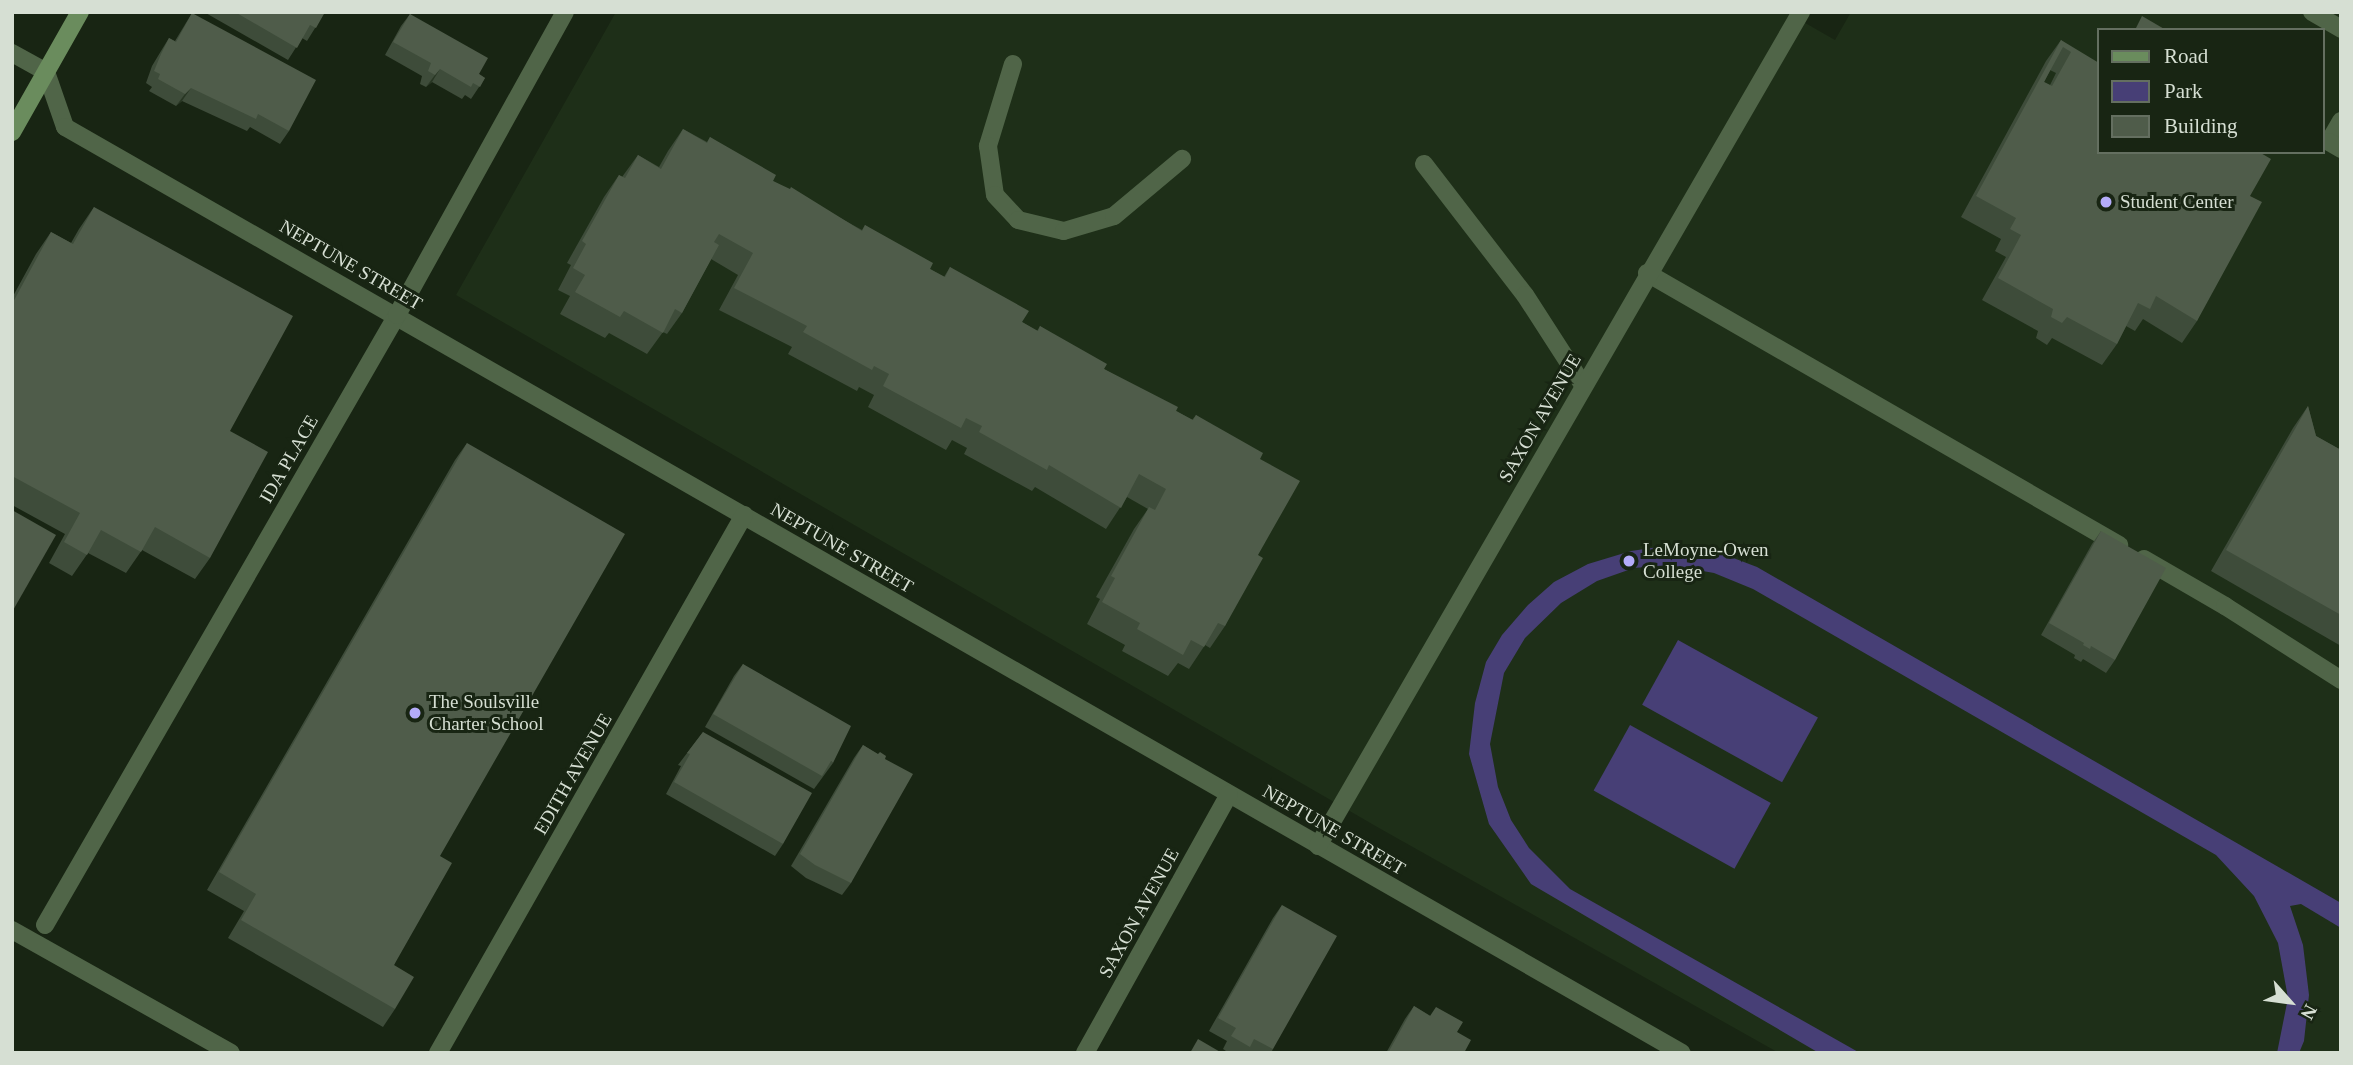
<!DOCTYPE html>
<html>
<head>
<meta charset="utf-8">
<style>
  body { margin:0 }
  #map { position:relative; width:2353px; height:1065px; overflow:hidden; background:#182513; font-family:"Times New Roman",serif }
  div>[style] { position:absolute }
  .built>* { inset:0; background:#1e2f18 }
  .green>* { inset:0; background:#473f76; transform-origin:0 0 }
  .lane>* { height:18px; margin:-9px; padding:0 9px; transform-origin:9px; border-radius:9px; background:#506548 }
  .street>* { height:18px; margin:-9px; padding:0 9px; transform-origin:9px; border-radius:9px; background:#506548 }
  .secondary>* { height:18px; margin:-9px; padding:0 9px; transform-origin:9px; border-radius:9px; background:#6a8c5d }
  .wall>* { inset:0; background:#3e4c3a }
  .shaded-wall>* { inset:0; background:#283623 }
  .building>* { inset:0; background:#4f5c4a }
  .dots>* { width:19px; height:19px; translate:-50% -50%; box-sizing:border-box; border:4px solid #182513; border-radius:50% }
  span { translate:-50% -50%; white-space:nowrap; text-align:center; line-height:1.15; -webkit-text-stroke:6px #182513; paint-order:stroke }
  .poi-label { font-size:19px; color:#d6dfd3 }
  .left { translate:0 -50%; text-align:left }
  .street-label { font-size:19px; color:#d6dfd3 }
  .frame { position:absolute; inset:0; border:14px solid #d6dfd3; pointer-events:none }
  .legend { position:absolute; left:2097px; top:28px; width:228px; height:126px; box-sizing:border-box; background:#182513; border:2px solid #646f60; margin:0; padding:9px 12px; list-style:none; font-size:21px; color:#d6dfd3 }
  .legend li { display:flex; align-items:center; gap:14px; height:35px }
  .legend b { width:35px; border:2px solid #646f60 }
  .north { position:absolute; left:2255px; top:967px; width:70px; height:70px; -webkit-text-stroke:5px #182513; paint-order:stroke; rotate:118deg; font-size:19px; font-weight:700; line-height:28px; text-align:center; color:#d6dfd3 }
  .north::after { content:''; display:block; margin:auto; width:24px; height:32px; background:#d6dfd3; clip-path:polygon(50% 0,100% 100%,50% 72%,0 100%) }
</style>
</head>
<body>
<div id="map">
  <div class="built">
    <div style="clip-path:polygon(evenodd,616px 12px,1786px 12px,1835px 40px,1851px 12px,2341px 12px,2341px 1053px,1779px 1053px,1379px 828px,456px 295px,616px 12px,2099px 30px,2323px 30px,2323px 152px,2099px 152px,2099px 30px)"></div>
  </div>
  <div class="green">
    <div style="clip-path:polygon(1672px 545px,1715px 551px,1757px 567px,2341px 903px,2341px 928px,2301px 904px,2290px 906px,2303px 945px,2309px 995px,2304px 1041px,2299px 1053px,2277px 1053px,2288px 998px,2278px 943px,2254px 896px,2216px 855px,1753px 589px,1714px 573px,1669px 565px,1634px 568px,1597px 581px,1561px 603px,1525px 638px,1504px 673px,1490px 744px,1498px 787px,1511px 820px,1529px 848px,1570px 889px,1860px 1053px,1819px 1053px,1531px 884px,1489px 824px,1469px 754px,1475px 703px,1486px 662px,1502px 635px,1528px 605px,1554px 582px,1588px 564px,1631px 551px)"></div>
    <div style="left:1678px;top:640px;width:160px;height:74px;rotate:29deg"></div>
    <div style="left:1630px;top:725px;width:161px;height:75px;rotate:29deg"></div>
  </div>
  <div class="lane">
    <div style="left:2312px;top:12px;width:34px;rotate:30deg"></div>
    <div style="left:1013px;top:64px;width:86px;rotate:107deg"></div>
    <div style="left:988px;top:146px;width:49px;rotate:81.9deg"></div>
    <div style="left:995px;top:195px;width:34px;rotate:47deg"></div>
    <div style="left:1018px;top:220px;width:47px;rotate:13.4deg"></div>
    <div style="left:1064px;top:231px;width:52px;rotate:-16.7deg"></div>
    <div style="left:1114px;top:216px;width:89px;rotate:-40deg"></div>
    <div style="left:2341px;top:121px;width:24px;rotate:120deg"></div>
    <div style="left:2329px;top:142px;width:14px;rotate:30deg"></div>
    <div style="left:1424px;top:164px;width:165px;rotate:52.4deg"></div>
    <div style="left:1525px;top:295px;width:107px;rotate:57.2deg"></div>
    <div style="left:1647px;top:273px;width:545px;rotate:29.95deg"></div>
    <div style="left:2144px;top:559px;width:94px;rotate:30.1deg"></div>
    <div style="left:2225px;top:606px;width:138px;rotate:32.5deg"></div>
    <div style="left:12px;top:930px;width:251px;rotate:29.3deg"></div>
  </div>
  <div class="street">
    <div style="left:12px;top:53px;width:39px;rotate:29deg"></div>
    <div style="left:46px;top:72px;width:58px;rotate:70.9deg"></div>
    <div style="left:65px;top:127px;width:1863px;rotate:29.8deg"></div>
    <div style="left:1318px;top:846px;width:964px;rotate:-59.92deg"></div>
    <div style="left:45px;top:925px;width:704px;rotate:-60.01deg"></div>
    <div style="left:397px;top:315px;width:346px;rotate:-61deg"></div>
    <div style="left:438px;top:1053px;width:619px;rotate:-60.37deg"></div>
    <div style="left:1085px;top:1053px;width:296px;rotate:-60.9deg"></div>
  </div>
  <div class="secondary">
    <div style="left:12px;top:132px;width:138px;rotate:-60.5deg"></div>
  </div>
  <div class="wall">
    <div style="clip-path:polygon(204px 12px,325px 12px,307px 41px,302px 38px,288px 60px)"></div>
    <div style="clip-path:polygon(192px 13px,289px 131px,280px 144px,250px 127px,247px 131px,182px 101px,176px 106px,149px 91px,152px 87px,146px 83px,152px 66px,161px 51px,169px 38px,175px 41px)"></div>
    <div style="clip-path:polygon(410px 14px,479px 74px,485px 78px,471px 99px,465px 95px,462px 99px,432px 82px,426px 87px,420px 84px,422px 76px,385px 55px,401px 26px)"></div>
    <div style="clip-path:polygon(evenodd,2061px 40px,2250px 196px,2197px 321px,2182px 343px,2143px 319px,2135px 331px,2126px 326px,2117px 344px,2102px 365px,2052px 338px,2047px 345px,2036px 338px,2038px 331px,1982px 300px,2006px 257px,1995px 251px,2001px 239px,1961px 217px,2046px 61px,2061px 40px,2050px 70px,2056px 73px,2050px 85px,2044px 82px,2050px 70px)"></div>
    <div style="clip-path:polygon(683px 129px,707px 142px,710px 137px,773px 181px,862px 230px,865px 225px,930px 269px,944px 277px,950px 267px,1022px 322px,1037px 331px,1040px 326px,1104px 369px,1192px 420px,1196px 415px,1260px 459px,1258px 555px,1225px 626px,1210px 648px,1205px 645px,1189px 669px,1178px 663px,1168px 676px,1122px 651px,1125px 645px,1087px 624px,1100px 599px,1096px 597px,1134px 529px,1148px 509px,1127px 497px,1106px 529px,1035px 487px,1032px 491px,964px 454px,967px 448px,952px 440px,946px 450px,868px 407px,874px 395px,859px 387px,857px 391px,788px 354px,792px 347px,719px 310px,738px 275px,711px 259px,682px 313px,667px 334px,663px 332px,647px 354px,609px 333px,605px 338px,560px 314px,570px 296px,558px 290px,571px 265px,567px 263px,604px 197px,619px 175px,622px 177px,638px 155px,659px 167px,668px 151px)"></div>
    <div style="clip-path:polygon(94px 207px,230px 431px,210px 558px,195px 579px,142px 550px,126px 573px,88px 553px,72px 576px,49px 563px,65px 534px,12px 505px,12px 298px,36px 254px,51px 232px,71px 243px,79px 229px)"></div>
    <div style="clip-path:polygon(2308px 406px,2316px 436px,2341px 450px,2341px 646px,2211px 571px,2293px 428px)"></div>
    <div style="clip-path:polygon(467px 443px,440px 856px,394px 965px,395px 1009px,383px 1027px,228px 938px,244px 911px,207px 890px,455px 460px)"></div>
    <div style="clip-path:polygon(2101px 531px,2115px 660px,2106px 673px,2083px 659px,2081px 662px,2074px 658px,2075px 655px,2041px 635px,2092px 544px)"></div>
    <div style="clip-path:polygon(743px 664px,833px 763px,814px 789px,705px 727px,734px 676px)"></div>
    <div style="clip-path:polygon(703px 732px,783px 844px,775px 856px,666px 794px,681px 766px,678px 765px)"></div>
    <div style="clip-path:polygon(863px 745px,885px 759px,851px 883px,842px 895px,806px 878px,791px 866px,854px 758px)"></div>
    <div style="clip-path:polygon(1282px 905px,1273px 1049px,1271px 1053px,1248px 1053px,1246px 1052px,1246px 1053px,1229px 1053px,1223px 1049px,1227px 1041px,1209px 1031px,1273px 918px)"></div>
    <div style="clip-path:polygon(1414px 1006px,1457px 1032px,1464px 1053px,1386px 1053px,1405px 1019px)"></div>
  </div>
  <div class="shaded-wall">
    <div style="clip-path:polygon(440px 69px,432px 82px,426px 87px,435px 75px)"></div>
    <div style="clip-path:polygon(191px 88px,182px 101px,176px 106px,185px 94px)"></div>
  </div>
  <div class="building">
    <div style="clip-path:polygon(235px 12px,325px 12px,316px 28px,310px 25px,297px 48px)"></div>
    <div style="clip-path:polygon(192px 13px,316px 80px,289px 131px,258px 114px,256px 119px,191px 88px,185px 94px,158px 79px,160px 74px,154px 71px,161px 54px,169px 38px,176px 42px)"></div>
    <div style="clip-path:polygon(410px 14px,488px 58px,479px 74px,485px 78px,480px 87px,473px 83px,471px 87px,440px 69px,435px 75px,428px 71px,431px 63px,393px 42px)"></div>
    <div style="clip-path:polygon(2142px 16px,2166px 30px,2135px 30px)"></div>
    <div style="clip-path:polygon(evenodd,2061px 40px,2099px 63px,2099px 152px,2259px 152px,2271px 159px,2250px 196px,2262px 202px,2197px 321px,2156px 296px,2150px 309px,2138px 303px,2117px 344px,2067px 317px,2062px 323px,2051px 317px,2053px 309px,1998px 278px,2021px 235px,2010px 229px,2016px 218px,1976px 196px,2061px 40px,2063px 47px,2071px 52px,2052px 86px,2044px 82px,2063px 47px)"></div>
    <div style="clip-path:polygon(683px 129px,707px 143px,710px 137px,776px 175px,773px 181px,790px 189px,791px 187px,862px 231px,865px 225px,933px 263px,930px 269px,945px 277px,950px 267px,1029px 311px,1022px 322px,1038px 331px,1040px 326px,1107px 364px,1104px 369px,1178px 407px,1176px 411px,1193px 420px,1196px 415px,1263px 453px,1260px 459px,1300px 481px,1258px 555px,1263px 558px,1225px 626px,1218px 623px,1204px 647px,1191px 640px,1183px 655px,1137px 629px,1140px 623px,1102px 602px,1115px 578px,1111px 576px,1149px 507px,1155px 510px,1166px 489px,1139px 474px,1121px 508px,1049px 465px,1047px 470px,979px 432px,982px 426px,966px 418px,961px 428px,883px 386px,889px 374px,874px 366px,872px 370px,803px 332px,807px 326px,734px 288px,753px 253px,719px 234px,714px 242px,719px 245px,682px 313px,675px 309px,663px 333px,624px 311px,620px 317px,575px 292px,585px 275px,573px 268px,586px 244px,582px 241px,619px 175px,625px 178px,638px 155px,661px 169px)"></div>
    <div style="clip-path:polygon(94px 207px,293px 316px,230px 431px,268px 452px,210px 558px,155px 527px,141px 552px,101px 530px,87px 555px,64px 542px,80px 513px,12px 476px,12px 304px,51px 232px,73px 244px)"></div>
    <div style="clip-path:polygon(2308px 406px,2316px 436px,2341px 450px,2341px 615px,2226px 550px)"></div>
    <div style="clip-path:polygon(467px 443px,625px 534px,440px 856px,452px 863px,394px 965px,414px 977px,395px 1009px,241px 920px,256px 894px,219px 872px)"></div>
    <div style="clip-path:polygon(12px 510px,56px 535px,12px 612px)"></div>
    <div style="clip-path:polygon(2101px 531px,2166px 568px,2115px 660px,2091px 646px,2090px 649px,2083px 645px,2084px 643px,2049px 623px)"></div>
    <div style="clip-path:polygon(743px 664px,851px 726px,833px 763px,831px 761px,822px 776px,713px 714px)"></div>
    <div style="clip-path:polygon(703px 732px,812px 793px,783px 844px,674px 782px,690px 754px,687px 753px)"></div>
    <div style="clip-path:polygon(863px 745px,878px 754px,880px 752px,886px 756px,885px 759px,913px 774px,851px 883px,815px 865px,800px 854px)"></div>
    <div style="clip-path:polygon(1282px 905px,1337px 936px,1273px 1049px,1254px 1039px,1250px 1047px,1231px 1036px,1236px 1028px,1218px 1018px)"></div>
    <div style="clip-path:polygon(1414px 1006px,1430px 1016px,1436px 1007px,1463px 1022px,1457px 1032px,1471px 1040px,1464px 1053px,1388px 1053px)"></div>
    <div style="clip-path:polygon(1198px 1039px,1222px 1053px,1190px 1053px)"></div>
  </div>
  <div class="dots">
    <div style="left:2106px;top:202px;background:#b4acf9"></div>
    <div style="left:1629px;top:561px;background:#b4acf9"></div>
    <div style="left:415px;top:713px;background:#b4acf9"></div>
  </div>
  <div class="poi-label">
    <span class="left" style="left:2120px;top:202px">Student Center</span>
    <span class="left" style="left:1643px;top:561px">LeMoyne-Owen<br>College</span>
    <span class="left" style="left:429px;top:713px">The Soulsville<br>Charter School</span>
  </div>
  <div class="street-label">
    <span style="left:351px;top:265px;rotate:30deg">NEPTUNE STREET</span>
    <span style="left:1540px;top:418px;rotate:-60deg">SAXON AVENUE</span>
    <span style="left:289px;top:459px;rotate:-60deg">IDA PLACE</span>
    <span style="left:842px;top:548px;rotate:30deg">NEPTUNE STREET</span>
    <span style="left:573px;top:774px;rotate:-60deg">EDITH AVENUE</span>
    <span style="left:1334px;top:830px;rotate:30deg">NEPTUNE STREET</span>
    <span style="left:1139px;top:913px;rotate:-61deg">SAXON AVENUE</span>
  </div>
  <div class="frame"></div>
  <ul class="legend">
  <li><b style="height:9px;background:#6a8c5d"></b>Road</li>
  <li><b style="height:19px;background:#473f76"></b>Park</li>
  <li><b style="height:19px;background:#4f5c4a"></b>Building</li>
  </ul>
  <div class="north">N</div>
</div>
</body>
</html>
